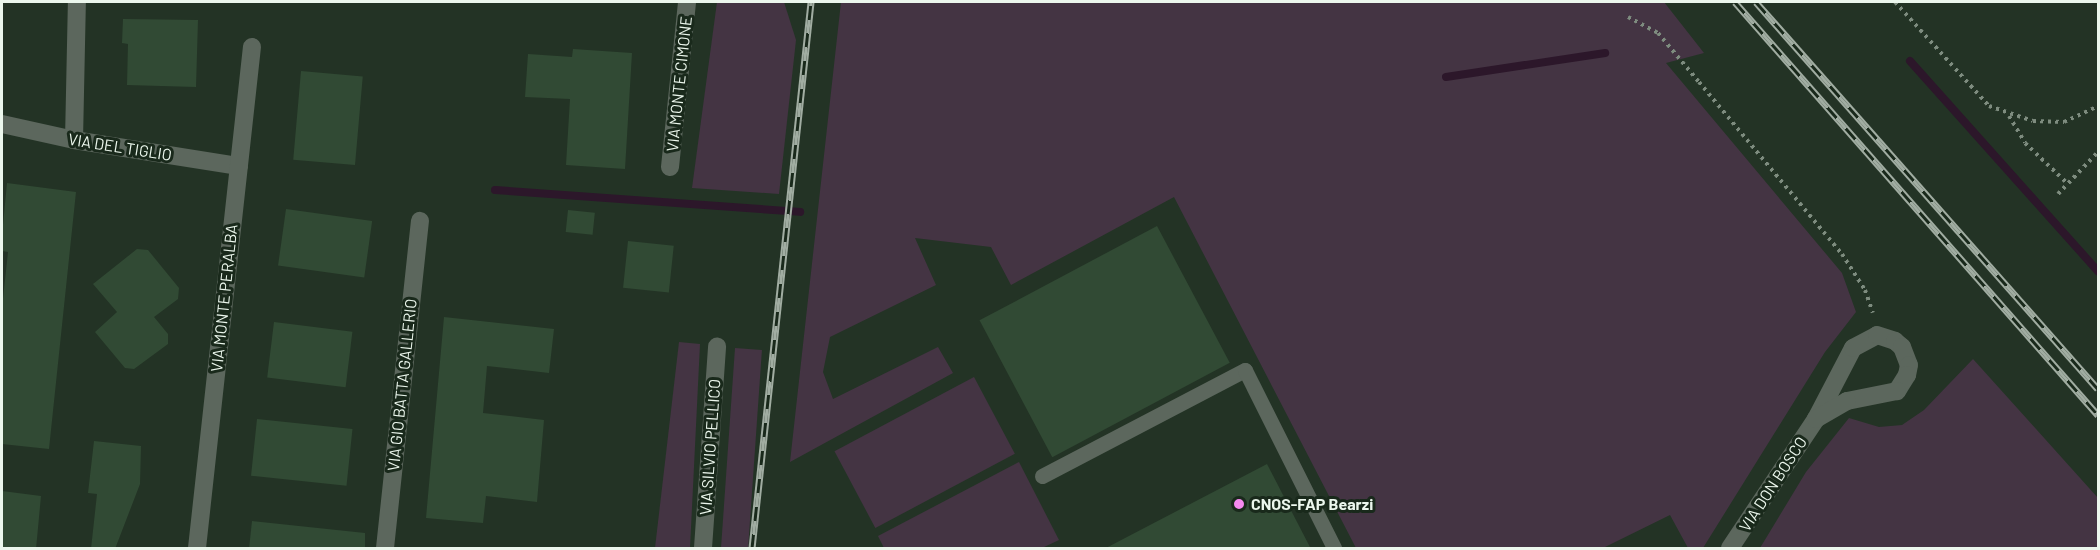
<!DOCTYPE html>
<html>
<head>
<meta charset="utf-8">
<style>
  body { margin:0 }
  #map { position:relative; width:2100px; height:550px; overflow:hidden; background:#233325; font-family:Barlow,sans-serif }
  div>[style] { position:absolute }
  .green>* { inset:0; background:#443443; transform-origin:0 0 }
  .stream>* { height:8px; margin:-4px; padding:0 4px; transform-origin:4px; border-radius:4px; background:#2c172a }
  .building>* { inset:0; background:#314a34; transform-origin:0 0 }
  .path>* { height:4px; margin-top:-2px; transform-origin:0; background:repeating-linear-gradient(90deg,#7e8c7f 0 3px,transparent 0 7.5px) }
  .lane>* { height:15px; margin:-7.5px; padding:0 7.5px; transform-origin:7.5px; border-radius:7.5px; background:#5c675d }
  .street>* { height:18px; margin:-9px; padding:0 9px; transform-origin:9px; border-radius:9px; background:#5c675d }
  .rail>* { height:7px; margin-top:-3.5px; transform-origin:0; background:repeating-linear-gradient(90deg,#19291b 0 14px,#a1ada2 0 28px); box-sizing:border-box; border-block:2px solid #a1ada2 }
  .dots>* { width:16px; height:16px; translate:-50% -50%; box-sizing:border-box; border:3px solid #19291b; border-radius:50% }
  span { translate:-50% -50%; white-space:nowrap; text-align:center; line-height:1.15; -webkit-text-stroke:6px #19291b; paint-order:stroke }
  .street-label { font-size:16px; color:#ecf7ed }
  .poi-label { font-size:16px; color:#ecf7ed; font-weight:700 }
  .left { translate:0 -50%; text-align:left }
  .frame { position:absolute; inset:0; border:3px solid #ecf7ed; pointer-events:none }
</style>
</head>
<body>
<div id="map">
  <div class="green">
    <div style="clip-path:polygon(717px 2px,784px 2px,796px 40px,779px 194px,692px 188px)"></div>
    <div style="clip-path:polygon(841px 2px,1664px 2px,1704px 53px,1666px 63px,1842px 273px,1856px 312px,1825px 352px,1703px 548px,1688px 548px,1670px 515px,1603px 548px,1356px 548px,1174px 197px,1011px 285px,991px 247px,915px 238px,936px 285px,830px 337px,823px 372px,833px 399px,938px 347px,953px 373px,790px 462px)"></div>
    <div style="clip-path:polygon(679px 342px,700px 344px,690px 548px,655px 548px)"></div>
    <div style="left:735px;top:348px;width:27px;height:201px;rotate:4deg"></div>
    <div style="clip-path:polygon(1973px 359px,2098px 498px,2098px 548px,1760px 548px,1806px 472px,1849px 418px,1879px 427px,1902px 425px,1924px 410px)"></div>
    <div style="left:974px;top:377px;width:87px;height:158px;rotate:62deg"></div>
    <div style="clip-path:polygon(1019px 462px,1059px 540px,1042px 548px,884px 548px,878px 536px)"></div>
  </div>
  <div class="stream">
    <div style="left:1910px;top:61px;width:282px;rotate:48.2deg"></div>
    <div style="left:1446px;top:77px;width:161px;rotate:-8.6deg"></div>
    <div style="left:495px;top:190px;width:306px;rotate:4.1deg"></div>
  </div>
  <div class="building">
    <div style="clip-path:polygon(123px 19px,198px 20px,196px 87px,127px 85px,128px 44px,122px 43px)"></div>
    <div style="clip-path:polygon(573px 49px,632px 53px,625px 169px,566px 165px,570px 99px,525px 97px,528px 54px,572px 57px)"></div>
    <div style="left:301px;top:71px;width:62px;height:89px;rotate:5deg"></div>
    <div style="clip-path:polygon(7px 183px,76px 192px,49px 449px,2px 444px,2px 308px,8px 252px,2px 251px,2px 235px)"></div>
    <div style="left:286px;top:209px;width:87px;height:57px;rotate:8deg"></div>
    <div style="left:568px;top:210px;width:27px;height:22px;rotate:6deg"></div>
    <div style="left:1157px;top:226px;width:155px;height:201px;rotate:62deg"></div>
    <div style="left:628px;top:241px;width:46px;height:47px;rotate:6deg"></div>
    <div style="clip-path:polygon(137px 249px,148px 250px,179px 288px,178px 299px,154px 317px,168px 334px,168px 344px,134px 369px,125px 368px,95px 332px,117px 312px,93px 284px)"></div>
    <div style="clip-path:polygon(444px 317px,554px 329px,549px 373px,487px 366px,483px 413px,544px 420px,537px 502px,486px 496px,483px 523px,426px 518px)"></div>
    <div style="left:274px;top:322px;width:79px;height:56px;rotate:7deg"></div>
    <div style="left:257px;top:419px;width:96px;height:57px;rotate:6deg"></div>
    <div style="clip-path:polygon(94px 441px,141px 446px,140px 484px,115px 549px,91px 549px,97px 494px,88px 493px)"></div>
    <div style="clip-path:polygon(1267px 464px,1311px 549px,1104px 549px)"></div>
    <div style="clip-path:polygon(2px 491px,41px 496px,36px 549px,2px 549px)"></div>
    <div style="clip-path:polygon(252px 521px,365px 533px,365px 549px,249px 549px)"></div>
  </div>
  <div class="path">
    <div style="left:1895px;top:2px;width:140px;rotate:47.9deg"></div>
    <div style="left:1989px;top:106px;width:46px;rotate:18.8deg"></div>
    <div style="left:2033px;top:121px;width:31px;rotate:2deg"></div>
    <div style="left:2064px;top:122px;width:38px;rotate:-25deg"></div>
    <div style="left:1628px;top:17px;width:34px;rotate:28deg"></div>
    <div style="left:1658px;top:33px;width:64px;rotate:50.1deg"></div>
    <div style="left:1699px;top:82px;width:224px;rotate:50.3deg"></div>
    <div style="left:1842px;top:254px;width:43px;rotate:57.4deg"></div>
    <div style="left:1865px;top:290px;width:24px;rotate:71deg"></div>
    <div style="left:2009px;top:116px;width:31px;rotate:59deg"></div>
    <div style="left:2025px;top:143px;width:59px;rotate:43.6deg"></div>
    <div style="left:2058px;top:194px;width:58px;rotate:-46.4deg"></div>
  </div>
  <div class="lane">
    <div style="left:1042px;top:476px;width:229px;rotate:-27.6deg"></div>
    <div style="left:1245px;top:370px;width:199px;rotate:63.4deg"></div>
  </div>
  <div class="street">
    <div style="left:2px;top:124px;width:74px;rotate:12.5deg"></div>
    <div style="left:74px;top:140px;width:167px;rotate:9deg"></div>
    <div style="left:74px;top:140px;width:138px;rotate:-88.8deg"></div>
    <div style="left:670px;top:167px;width:166px;rotate:-84.1deg"></div>
    <div style="left:197px;top:548px;width:504px;rotate:-83.74deg"></div>
    <div style="left:385px;top:548px;width:329px;rotate:-83.9deg"></div>
    <div style="left:703px;top:548px;width:202px;rotate:-86deg"></div>
    <div style="left:1730px;top:548px;width:155px;rotate:-56.3deg"></div>
    <div style="left:1816px;top:419px;width:80px;rotate:-62.5deg"></div>
    <div style="left:1853px;top:348px;width:27px;rotate:-28deg"></div>
    <div style="left:1877px;top:335px;width:19px;rotate:18deg"></div>
    <div style="left:1895px;top:341px;width:9px;rotate:41deg"></div>
    <div style="left:1902px;top:347px;width:19px;rotate:69deg"></div>
    <div style="left:1909px;top:365px;width:10px;rotate:101deg"></div>
    <div style="left:1907px;top:375px;width:19px;rotate:122deg"></div>
    <div style="left:1897px;top:391px;width:51px;rotate:168.7deg"></div>
    <div style="left:1847px;top:401px;width:36px;rotate:150deg"></div>
  </div>
  <div class="rail">
    <div style="left:1735px;top:2px;width:550px;rotate:48.69deg"></div>
    <div style="left:1756px;top:2px;width:516px;rotate:48.53deg"></div>
    <div style="left:752px;top:548px;width:549px;rotate:-83.83deg"></div>
  </div>
  <div class="dots">
    <div style="left:1239px;top:504px;background:#f589ee"></div>
  </div>
  <div class="street-label">
    <span style="left:679px;top:84px;rotate:-84deg">VIA MONTE CIMONE</span>
    <span style="left:120px;top:147px;rotate:9deg">VIA DEL TIGLIO</span>
    <span style="left:224px;top:298px;rotate:-84deg">VIA MONTE PERALBA</span>
    <span style="left:402px;top:385px;rotate:-84deg">VIA GIO BATTA GALLERIO</span>
    <span style="left:710px;top:447px;rotate:-86deg">VIA SILVIO PELLICO</span>
    <span style="left:1773px;top:484px;rotate:-57deg">VIA DON BOSCO</span>
  </div>
  <div class="poi-label">
    <span class="left" style="left:1251px;top:504px">CNOS-FAP Bearzi</span>
  </div>
  <div class="frame"></div>
</div>
</body>
</html>
